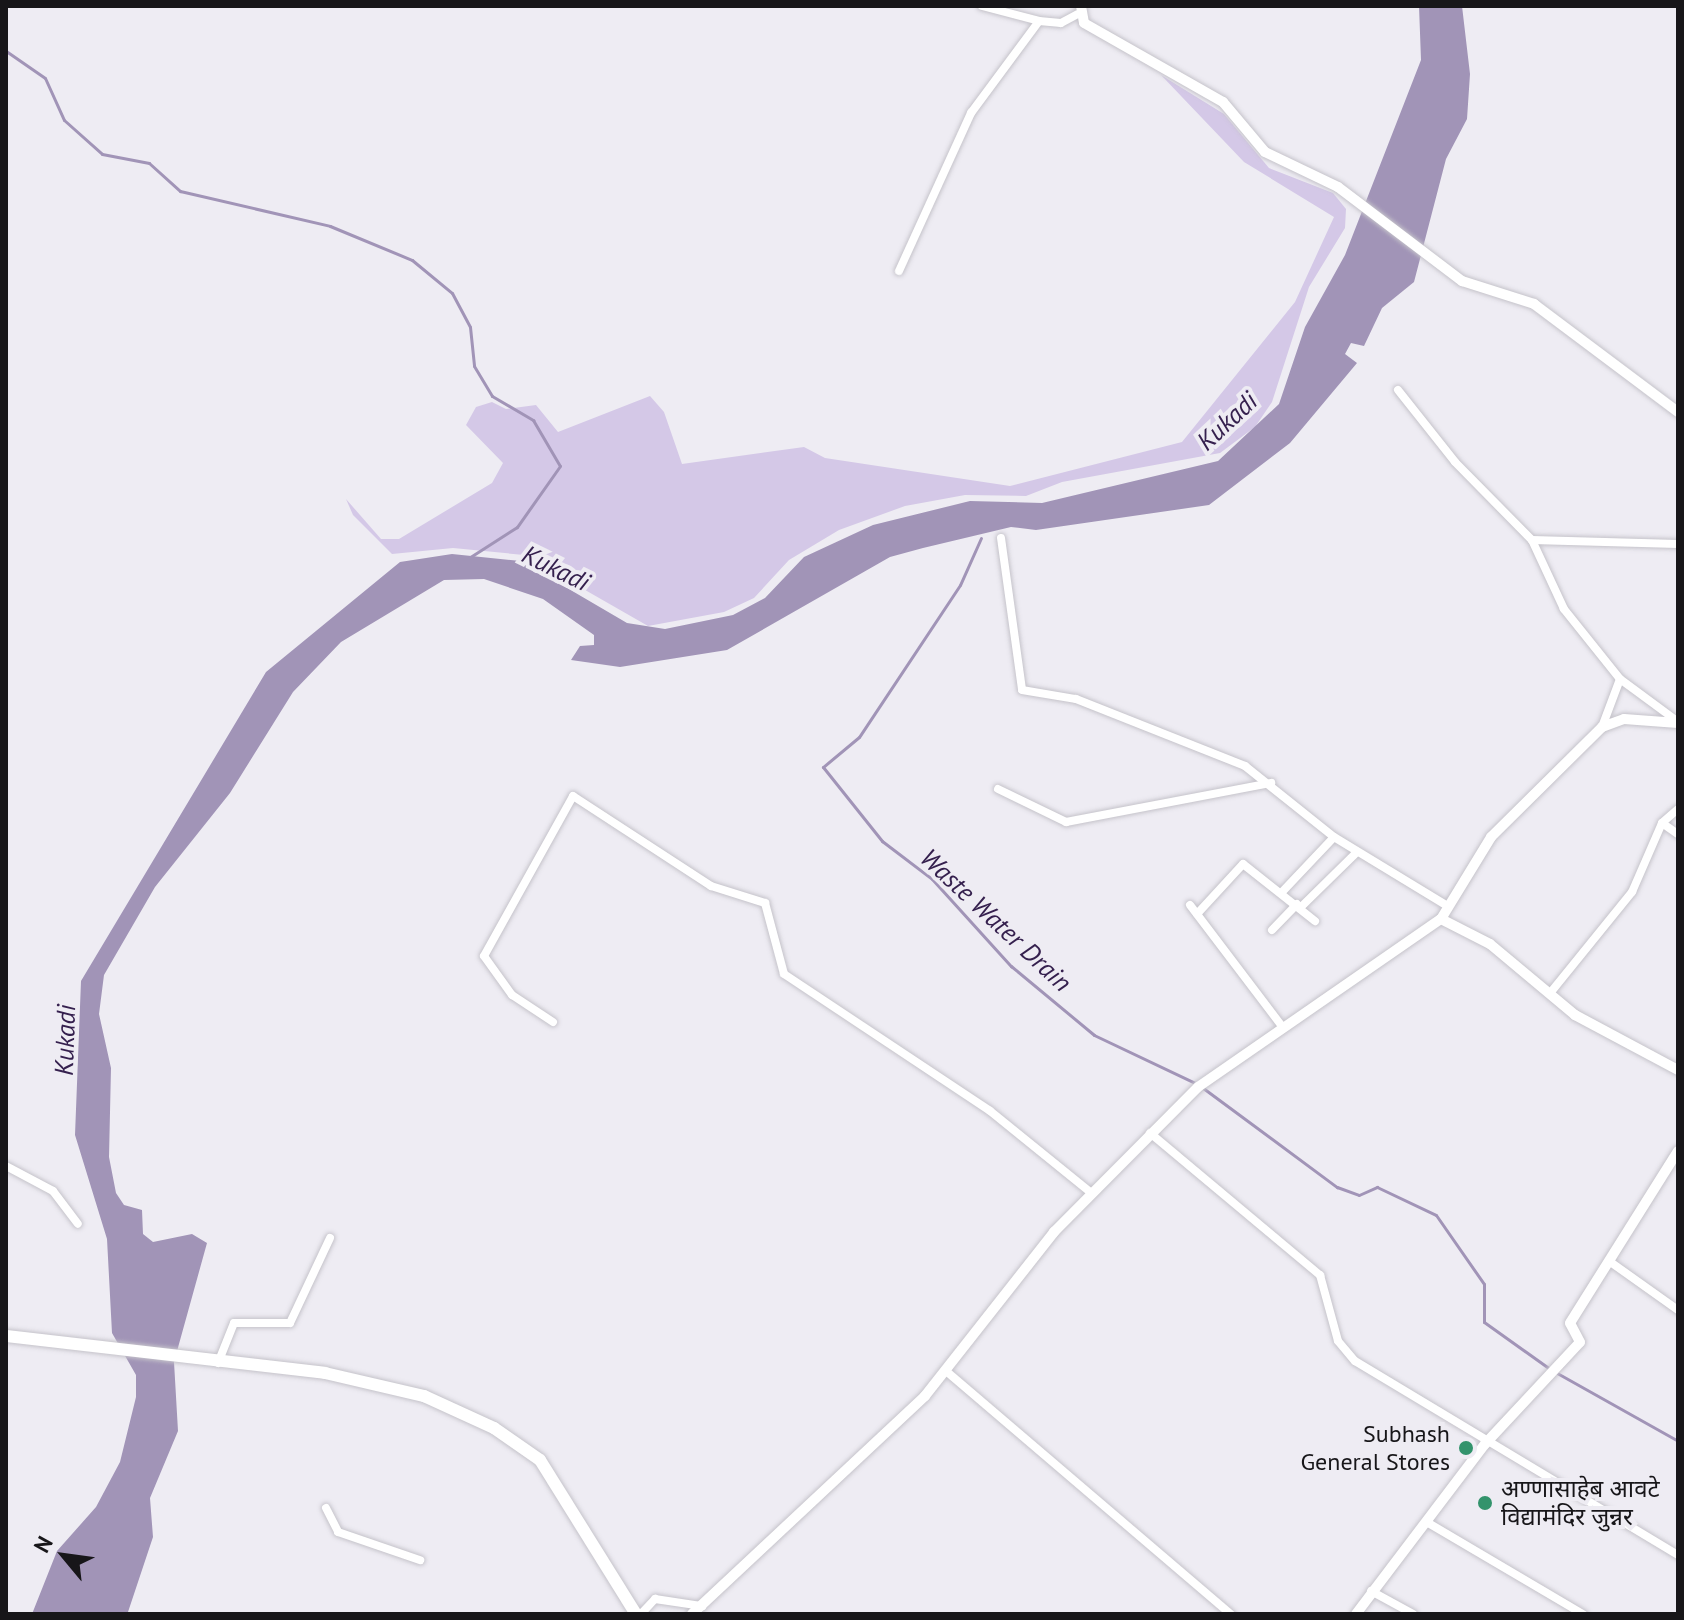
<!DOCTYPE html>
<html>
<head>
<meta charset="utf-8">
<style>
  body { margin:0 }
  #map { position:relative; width:1684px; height:1620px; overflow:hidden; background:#eeecf3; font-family:"PT Sans","Noto Sans Devanagari",sans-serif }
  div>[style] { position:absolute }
  .green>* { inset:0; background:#d4c8e7 }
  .water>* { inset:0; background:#a194b7 }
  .stream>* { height:3px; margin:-1.5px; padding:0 1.5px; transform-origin:1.5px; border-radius:1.5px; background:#a194b7 }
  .roads { filter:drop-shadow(0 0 2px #c5c3ca) drop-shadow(0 0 2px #c5c3ca) }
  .minor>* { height:8px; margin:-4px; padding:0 4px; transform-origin:4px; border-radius:4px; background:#fff }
  .tertiary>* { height:10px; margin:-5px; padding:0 5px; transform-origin:5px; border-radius:5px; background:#fff }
  .primary>* { height:12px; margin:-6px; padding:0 6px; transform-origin:6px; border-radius:6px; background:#fff }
  .dots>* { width:22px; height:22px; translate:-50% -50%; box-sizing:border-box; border:4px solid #eeecf3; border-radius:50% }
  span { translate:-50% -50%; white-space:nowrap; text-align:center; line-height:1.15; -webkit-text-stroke:8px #eeecf3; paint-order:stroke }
  .poi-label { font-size:24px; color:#171619 }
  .right { translate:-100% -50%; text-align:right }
  .left { translate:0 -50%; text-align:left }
  .water-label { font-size:26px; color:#35204e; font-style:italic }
  .frame { position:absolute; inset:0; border:8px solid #171619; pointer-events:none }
  .north { position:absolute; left:24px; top:1516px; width:80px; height:80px; -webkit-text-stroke:6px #eeecf3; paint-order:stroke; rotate:299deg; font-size:22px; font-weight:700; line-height:32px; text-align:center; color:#171619 }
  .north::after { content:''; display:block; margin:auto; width:28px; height:36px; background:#171619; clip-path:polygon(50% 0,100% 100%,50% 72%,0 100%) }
</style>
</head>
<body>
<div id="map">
  <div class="green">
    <div style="clip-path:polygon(1161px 75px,1224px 114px,1269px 168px,1333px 193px,1346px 209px,1345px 228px,1309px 287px,1272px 402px,1255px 427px,1220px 453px,1062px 482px,1026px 496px,965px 495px,905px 506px,839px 530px,789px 560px,754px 598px,724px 612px,648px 626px,524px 555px,453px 548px,392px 554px,353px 515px,346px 499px,381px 539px,399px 539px,492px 483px,503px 463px,466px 425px,476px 407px,492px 402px,506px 409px,536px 405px,558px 432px,650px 396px,664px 412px,682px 464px,804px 447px,825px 458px,1010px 486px,1182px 442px,1295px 302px,1334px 217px,1244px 162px)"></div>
  </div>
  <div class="water">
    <div style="clip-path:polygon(1419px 6px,1462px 6px,1470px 74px,1467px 119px,1446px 159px,1414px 282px,1382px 308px,1364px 346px,1351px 343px,1345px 354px,1357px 363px,1290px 443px,1209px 505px,1036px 530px,1011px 527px,923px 548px,890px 557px,727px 650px,620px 667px,571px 660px,580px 646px,594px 645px,594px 635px,543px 599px,484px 579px,444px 580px,341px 642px,293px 692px,230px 793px,155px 887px,104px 975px,99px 1014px,111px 1068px,109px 1157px,116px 1193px,124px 1205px,142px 1210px,143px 1234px,153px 1242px,192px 1234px,207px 1243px,174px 1362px,178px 1431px,150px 1498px,153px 1537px,128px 1612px,32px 1614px,57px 1551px,96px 1507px,120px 1462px,136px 1397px,136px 1375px,112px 1333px,107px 1239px,75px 1135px,81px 981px,266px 672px,400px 562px,452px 554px,521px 561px,627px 623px,665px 629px,733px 615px,765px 598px,804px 557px,873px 525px,970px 501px,1042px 503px,1218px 461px,1279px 404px,1305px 327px,1345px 255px,1421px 60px)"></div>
  </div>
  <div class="stream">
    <div style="left:6px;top:51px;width:47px;rotate:34.7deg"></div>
    <div style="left:45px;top:78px;width:46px;rotate:65.7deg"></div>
    <div style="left:64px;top:120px;width:51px;rotate:41.8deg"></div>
    <div style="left:102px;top:154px;width:48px;rotate:10.8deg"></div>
    <div style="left:149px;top:163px;width:42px;rotate:42.1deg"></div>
    <div style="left:180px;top:191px;width:154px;rotate:13.1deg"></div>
    <div style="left:330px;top:226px;width:89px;rotate:22.5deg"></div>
    <div style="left:412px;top:260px;width:52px;rotate:39.5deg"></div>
    <div style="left:452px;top:293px;width:38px;rotate:62deg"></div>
    <div style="left:470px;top:327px;width:39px;rotate:84deg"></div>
    <div style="left:474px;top:366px;width:35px;rotate:59deg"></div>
    <div style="left:492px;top:396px;width:48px;rotate:30.3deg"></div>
    <div style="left:533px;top:420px;width:53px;rotate:59.6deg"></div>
    <div style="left:560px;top:466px;width:75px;rotate:125.2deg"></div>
    <div style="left:517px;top:527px;width:56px;rotate:147.4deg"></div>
    <div style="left:981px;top:538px;width:51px;rotate:114.1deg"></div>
    <div style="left:960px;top:585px;width:182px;rotate:123.6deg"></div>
    <div style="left:859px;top:737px;width:47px;rotate:140.2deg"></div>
    <div style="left:823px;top:767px;width:95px;rotate:51.4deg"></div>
    <div style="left:882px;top:841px;width:63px;rotate:37.2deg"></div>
    <div style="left:932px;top:879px;width:118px;rotate:47.8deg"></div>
    <div style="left:1011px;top:966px;width:108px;rotate:39.7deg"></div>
    <div style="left:1094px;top:1035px;width:114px;rotate:25.4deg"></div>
    <div style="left:1203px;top:1088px;width:167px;rotate:36.5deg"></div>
    <div style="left:1337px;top:1187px;width:23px;rotate:20deg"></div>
    <div style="left:1359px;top:1195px;width:20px;rotate:-24deg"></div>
    <div style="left:1377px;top:1187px;width:65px;rotate:25.4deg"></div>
    <div style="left:1436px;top:1215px;width:84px;rotate:55.2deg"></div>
    <div style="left:1484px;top:1284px;width:38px;rotate:90deg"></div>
    <div style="left:1484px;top:1322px;width:81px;rotate:35.5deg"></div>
    <div style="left:1557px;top:1373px;width:139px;rotate:29.3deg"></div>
  </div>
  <div class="roads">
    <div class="minor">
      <div style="left:982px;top:6px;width:59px;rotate:14.7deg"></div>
      <div style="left:1039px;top:21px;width:22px;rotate:5deg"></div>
      <div style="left:1061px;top:23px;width:19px;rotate:-28deg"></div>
      <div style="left:899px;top:271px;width:174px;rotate:-65.5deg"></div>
      <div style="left:971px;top:113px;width:114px;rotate:-53.5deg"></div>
      <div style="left:1398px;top:390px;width:92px;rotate:51.6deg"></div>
      <div style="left:1455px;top:462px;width:110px;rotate:45.4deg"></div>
      <div style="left:1001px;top:538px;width:153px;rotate:82.1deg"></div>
      <div style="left:1022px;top:690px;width:55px;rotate:9.5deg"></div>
      <div style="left:1076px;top:699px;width:182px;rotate:21.6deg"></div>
      <div style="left:1245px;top:766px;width:114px;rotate:38.6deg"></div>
      <div style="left:1334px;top:837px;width:129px;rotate:31.3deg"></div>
      <div style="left:1620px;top:679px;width:71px;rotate:36.4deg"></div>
      <div style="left:1602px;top:727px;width:51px;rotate:-69.4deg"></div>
      <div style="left:1620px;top:679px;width:90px;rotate:-128.7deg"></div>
      <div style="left:1564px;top:609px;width:76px;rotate:-114.9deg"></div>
      <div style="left:1532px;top:540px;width:146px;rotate:1.6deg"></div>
      <div style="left:998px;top:789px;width:76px;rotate:25.9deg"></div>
      <div style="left:1066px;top:822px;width:209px;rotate:-10.8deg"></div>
      <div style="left:1678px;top:809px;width:21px;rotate:139deg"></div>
      <div style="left:1662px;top:823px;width:19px;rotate:35deg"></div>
      <div style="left:1283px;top:891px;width:74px;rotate:-46.6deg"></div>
      <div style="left:1190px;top:905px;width:152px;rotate:52.8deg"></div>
      <div style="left:1301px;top:907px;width:78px;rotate:-44.5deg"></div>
      <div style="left:1197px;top:914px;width:68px;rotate:-47.4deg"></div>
      <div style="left:1243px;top:864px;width:92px;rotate:38.4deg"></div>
      <div style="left:1272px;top:930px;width:36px;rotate:-46deg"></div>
      <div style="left:1551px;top:992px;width:129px;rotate:-51deg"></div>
      <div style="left:1632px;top:892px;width:75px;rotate:-66.5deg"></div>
      <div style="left:553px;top:1022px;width:49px;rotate:-146.6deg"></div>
      <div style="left:512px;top:995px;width:48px;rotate:-125.7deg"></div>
      <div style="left:484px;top:956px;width:183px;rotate:-60.9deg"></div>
      <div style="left:573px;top:796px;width:165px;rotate:33.1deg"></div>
      <div style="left:711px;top:886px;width:57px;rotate:17.5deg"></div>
      <div style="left:765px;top:903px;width:73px;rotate:75deg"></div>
      <div style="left:784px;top:974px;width:247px;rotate:33.6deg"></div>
      <div style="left:990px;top:1111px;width:129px;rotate:39deg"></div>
      <div style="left:1150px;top:1133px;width:222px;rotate:39.9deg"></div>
      <div style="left:1320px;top:1275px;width:68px;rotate:74.7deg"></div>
      <div style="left:1338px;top:1341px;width:26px;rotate:50deg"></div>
      <div style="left:1355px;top:1361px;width:377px;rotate:31deg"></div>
      <div style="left:6px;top:1166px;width:53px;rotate:28deg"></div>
      <div style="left:53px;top:1191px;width:41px;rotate:52.9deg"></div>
      <div style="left:1609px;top:1261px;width:85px;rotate:35.4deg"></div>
      <div style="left:218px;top:1363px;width:43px;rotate:-68.2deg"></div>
      <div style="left:234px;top:1323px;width:56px"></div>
      <div style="left:290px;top:1323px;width:94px;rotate:-64.8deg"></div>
      <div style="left:946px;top:1371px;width:375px;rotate:40.5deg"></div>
      <div style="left:326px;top:1508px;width:27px;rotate:63deg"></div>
      <div style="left:338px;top:1532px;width:87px;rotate:18.9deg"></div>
      <div style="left:1430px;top:1524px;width:178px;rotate:30.5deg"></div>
      <div style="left:1371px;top:1591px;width:48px;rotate:28.7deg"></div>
      <div style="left:641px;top:1614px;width:21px;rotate:-47deg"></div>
      <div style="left:655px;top:1599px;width:48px;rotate:8.5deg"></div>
    </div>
    <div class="tertiary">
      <div style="left:1081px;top:6px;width:17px;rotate:80deg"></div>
      <div style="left:1084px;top:23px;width:160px;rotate:29.6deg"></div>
      <div style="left:1223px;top:102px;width:65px;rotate:50deg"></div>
      <div style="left:1265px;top:152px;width:81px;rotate:25.6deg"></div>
      <div style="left:1338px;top:187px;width:156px;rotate:37.2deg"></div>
      <div style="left:1462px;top:281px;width:76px;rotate:17.7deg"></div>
      <div style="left:1534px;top:304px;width:180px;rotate:36.9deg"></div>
      <div style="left:1441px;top:919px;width:96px;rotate:-58.6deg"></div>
      <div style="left:1491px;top:837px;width:156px;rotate:-44.7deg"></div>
      <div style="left:1602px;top:727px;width:23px;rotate:-20deg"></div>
      <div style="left:1624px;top:719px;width:54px;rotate:4.2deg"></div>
      <div style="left:692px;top:1614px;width:319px;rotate:-43.1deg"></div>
      <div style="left:925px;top:1396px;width:209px;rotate:-51.8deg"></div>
      <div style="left:1054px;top:1232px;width:204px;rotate:-45.2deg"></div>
      <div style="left:1198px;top:1087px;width:295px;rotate:-34.7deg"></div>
      <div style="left:1441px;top:919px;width:55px;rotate:27deg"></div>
      <div style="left:1490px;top:944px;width:111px;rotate:39.9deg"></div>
      <div style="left:1575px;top:1015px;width:117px;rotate:28.1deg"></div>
      <div style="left:1356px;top:1614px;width:213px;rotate:-52.8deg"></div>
      <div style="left:1485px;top:1444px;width:139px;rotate:-47deg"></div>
      <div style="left:1580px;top:1342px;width:21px;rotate:-118deg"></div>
      <div style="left:1570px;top:1323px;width:203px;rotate:-57.9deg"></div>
    </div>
    <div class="primary">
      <div style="left:6px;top:1336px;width:321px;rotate:6.6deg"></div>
      <div style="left:325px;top:1373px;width:102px;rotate:13.1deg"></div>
      <div style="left:424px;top:1396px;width:77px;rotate:24.6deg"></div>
      <div style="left:494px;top:1428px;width:56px;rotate:34.8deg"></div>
      <div style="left:540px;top:1460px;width:181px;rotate:58.1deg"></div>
    </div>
  </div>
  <div class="dots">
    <div style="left:1466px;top:1448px;background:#33936c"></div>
    <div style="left:1485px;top:1503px;background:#33936c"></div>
  </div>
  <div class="poi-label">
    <span class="right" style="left:1450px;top:1448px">Subhash<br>General Stores</span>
    <span class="left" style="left:1501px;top:1503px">अण्णासाहेब आवटे<br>विद्यामंदिर जुन्नर</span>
  </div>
  <div class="water-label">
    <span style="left:1227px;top:421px;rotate:-43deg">Kukadi</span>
    <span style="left:556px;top:568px;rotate:26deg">Kukadi</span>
    <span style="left:996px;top:920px;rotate:43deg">Waste Water Drain</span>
    <span style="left:65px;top:1040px;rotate:-88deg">Kukadi</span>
  </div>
  <div class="frame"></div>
  <div class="north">N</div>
</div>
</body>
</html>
